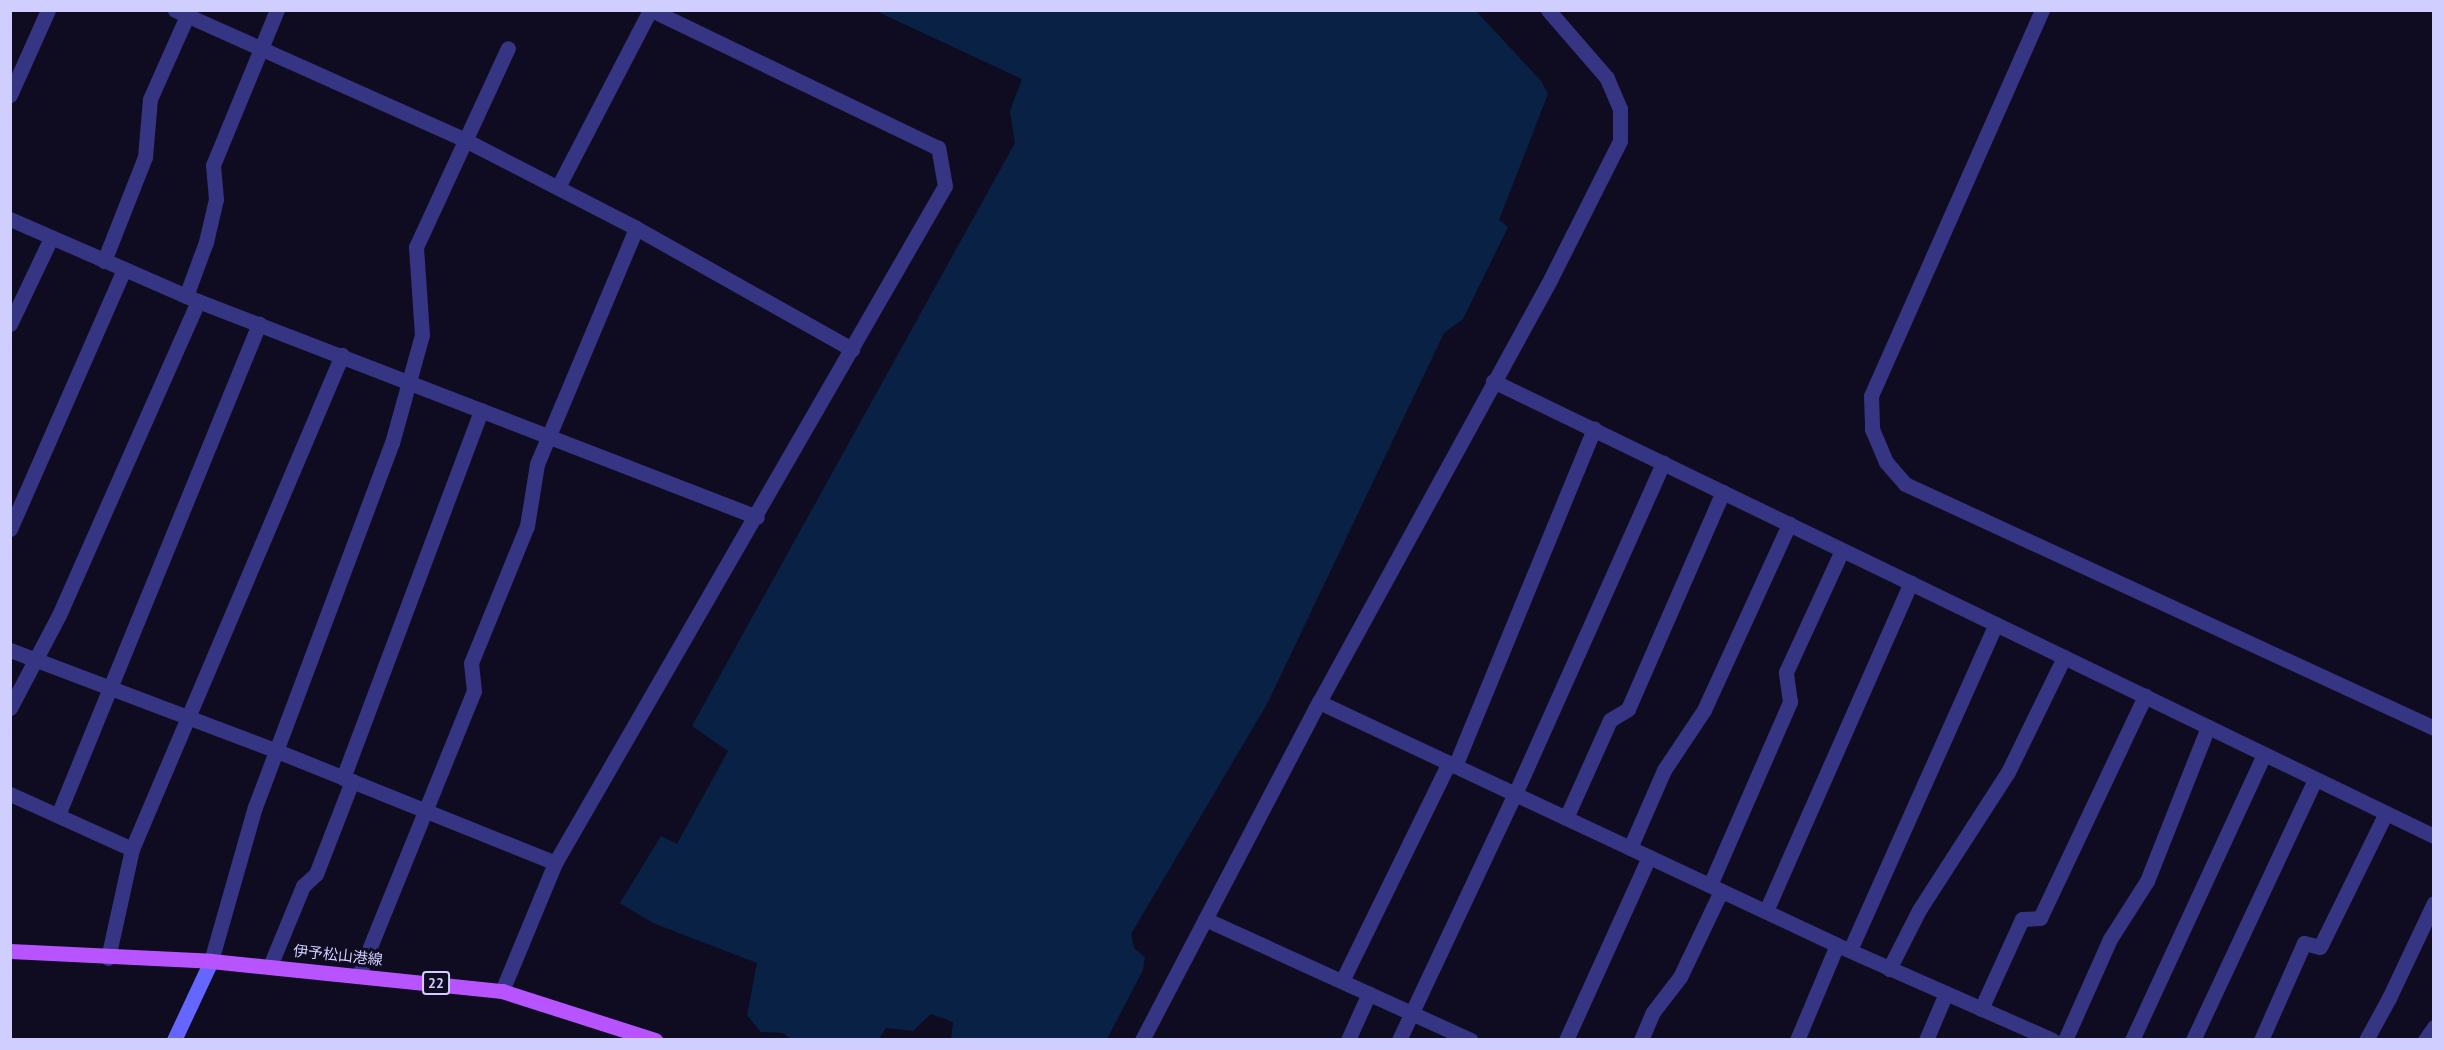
<!DOCTYPE html>
<html>
<head>
<meta charset="utf-8">
<style>
  body { margin:0 }
  #map { position:relative; width:2444px; height:1050px; overflow:hidden; background:#0f0c21; font-family:"PT Sans","Noto Sans JP",sans-serif }
  div>[style] { position:absolute }
  .water>* { inset:0; background:#092144 }
  .service>* { height:15px; margin:-7.5px; padding:0 7.5px; transform-origin:7.5px; border-radius:7.5px; background:#353583 }
  .minor>* { height:15px; margin:-7.5px; padding:0 7.5px; transform-origin:7.5px; border-radius:7.5px; background:#353583 }
  .secondary>* { height:15px; margin:-7.5px; padding:0 7.5px; transform-origin:7.5px; border-radius:7.5px; background:#6466ff }
  .primary>* { height:15px; margin:-7.5px; padding:0 7.5px; transform-origin:7.5px; border-radius:7.5px; background:#b854ff }
  span { translate:-50% -50%; white-space:nowrap; text-align:center; line-height:1.15; -webkit-text-stroke:6px #0f0c21; paint-order:stroke }
  .shield-label span { padding:2px 4px; background:#0f0c21; border:2px solid; border-radius:4px; -webkit-text-stroke-width:0 }
  .shield-label { font-size:14px; color:#d0cdff; font-weight:700 }
  .street-label { font-size:15px; color:#d0cdff }
  .frame { position:absolute; inset:0; border:12px solid #d0cdff; pointer-events:none }
</style>
</head>
<body>
<div id="map">
  <div class="water">
    <div style="clip-path:polygon(876px 11px,1476px 11px,1541px 81px,1548px 94px,1499px 220px,1508px 227px,1463px 319px,1444px 333px,1267px 704px,1131px 934px,1134px 948px,1145px 957px,1143px 970px,1107px 1039px,951px 1039px,953px 1022px,931px 1014px,913px 1031px,886px 1028px,879px 1039px,791px 1039px,783px 1033px,761px 1032px,747px 1015px,757px 963px,653px 923px,620px 903px,661px 836px,677px 844px,728px 751px,692px 726px,1015px 143px,1010px 111px,1022px 79px)"></div>
  </div>
  <div class="service">
    <div style="left:2042px;top:10px;width:422px;rotate:113.9deg"></div>
    <div style="left:1871px;top:396px;width:33px;rotate:88deg"></div>
    <div style="left:1872px;top:429px;width:36px;rotate:67deg"></div>
    <div style="left:1886px;top:462px;width:29px;rotate:49deg"></div>
    <div style="left:1905px;top:484px;width:583px;rotate:24.76deg"></div>
  </div>
  <div class="minor">
    <div style="left:175px;top:10px;width:318px;rotate:24.1deg"></div>
    <div style="left:465px;top:140px;width:192px;rotate:27.2deg"></div>
    <div style="left:636px;top:228px;width:248px;rotate:29.3deg"></div>
    <div style="left:10px;top:95px;width:93px;rotate:-65.9deg"></div>
    <div style="left:558px;top:187px;width:199px;rotate:-62.5deg"></div>
    <div style="left:10px;top:219px;width:205px;rotate:23.6deg"></div>
    <div style="left:198px;top:301px;width:599px;rotate:21.13deg"></div>
    <div style="left:104px;top:261px;width:112px;rotate:-68.5deg"></div>
    <div style="left:145px;top:157px;width:58px;rotate:-85.1deg"></div>
    <div style="left:150px;top:99px;width:91px;rotate:-66deg"></div>
    <div style="left:186px;top:296px;width:58px;rotate:-69.7deg"></div>
    <div style="left:206px;top:242px;width:44px;rotate:-76.9deg"></div>
    <div style="left:216px;top:199px;width:34px;rotate:-95deg"></div>
    <div style="left:213px;top:165px;width:168px;rotate:-67.6deg"></div>
    <div style="left:10px;top:324px;width:95px;rotate:-64.5deg"></div>
    <div style="left:1493px;top:381px;width:1045px;rotate:25.81deg"></div>
    <div style="left:10px;top:529px;width:284px;rotate:-66.3deg"></div>
    <div style="left:10px;top:650px;width:285px;rotate:20.7deg"></div>
    <div style="left:277px;top:751px;width:300px;rotate:21.9deg"></div>
    <div style="left:1319px;top:702px;width:572px;rotate:25.13deg"></div>
    <div style="left:1837px;top:945px;width:235px;rotate:23.8deg"></div>
    <div style="left:10px;top:708px;width:105px;rotate:-62.2deg"></div>
    <div style="left:59px;top:615px;width:343px;rotate:-66.1deg"></div>
    <div style="left:1455px;top:766px;width:365px;rotate:-67.6deg"></div>
    <div style="left:343px;top:778px;width:393px;rotate:-69.4deg"></div>
    <div style="left:10px;top:794px;width:134px;rotate:24.3deg"></div>
    <div style="left:58px;top:815px;width:531px;rotate:-67.74deg"></div>
    <div style="left:1566px;top:818px;width:107px;rotate:-65.8deg"></div>
    <div style="left:1610px;top:720px;width:21px;rotate:-31deg"></div>
    <div style="left:1628px;top:709px;width:237px;rotate:-66.4deg"></div>
    <div style="left:1630px;top:848px;width:85px;rotate:-66.4deg"></div>
    <div style="left:1664px;top:770px;width:72px;rotate:-56.3deg"></div>
    <div style="left:1704px;top:710px;width:205px;rotate:-65.4deg"></div>
    <div style="left:1710px;top:885px;width:200px;rotate:-66.4deg"></div>
    <div style="left:1790px;top:702px;width:30px;rotate:-98deg"></div>
    <div style="left:1786px;top:672px;width:134px;rotate:-65.3deg"></div>
    <div style="left:1766px;top:911px;width:359px;rotate:-66.2deg"></div>
    <div style="left:1205px;top:919px;width:292px;rotate:24.5deg"></div>
    <div style="left:1850px;top:950px;width:357px;rotate:-65.9deg"></div>
    <div style="left:108px;top:958px;width:112px;rotate:-77.6deg"></div>
    <div style="left:132px;top:849px;width:537px;rotate:-66.97deg"></div>
    <div style="left:211px;top:961px;width:160px;rotate:-74.1deg"></div>
    <div style="left:255px;top:807px;width:389px;rotate:-69.4deg"></div>
    <div style="left:392px;top:443px;width:112px;rotate:-74.5deg"></div>
    <div style="left:422px;top:335px;width:88px;rotate:-93.9deg"></div>
    <div style="left:416px;top:247px;width:219px;rotate:-65.2deg"></div>
    <div style="left:270px;top:966px;width:87px;rotate:-67.6deg"></div>
    <div style="left:303px;top:886px;width:18px;rotate:-43deg"></div>
    <div style="left:316px;top:874px;width:100px;rotate:-68.8deg"></div>
    <div style="left:1889px;top:969px;width:66px;rotate:-63deg"></div>
    <div style="left:1919px;top:910px;width:164px;rotate:-57.2deg"></div>
    <div style="left:2008px;top:772px;width:128px;rotate:-64deg"></div>
    <div style="left:359px;top:974px;width:305px;rotate:-67.9deg"></div>
    <div style="left:474px;top:691px;width:28px;rotate:-96deg"></div>
    <div style="left:471px;top:663px;width:148px;rotate:-67.8deg"></div>
    <div style="left:527px;top:526px;width:63px;rotate:-80.8deg"></div>
    <div style="left:537px;top:464px;width:256px;rotate:-67.2deg"></div>
    <div style="left:1342px;top:981px;width:243px;rotate:-63.9deg"></div>
    <div style="left:502px;top:991px;width:139px;rotate:-67.5deg"></div>
    <div style="left:555px;top:863px;width:781px;rotate:-60.06deg"></div>
    <div style="left:945px;top:186px;width:39px;rotate:-100deg"></div>
    <div style="left:938px;top:148px;width:318px;rotate:-154.3deg"></div>
    <div style="left:1981px;top:1009px;width:99px;rotate:-65.5deg"></div>
    <div style="left:2022px;top:919px;width:18px;rotate:-3deg"></div>
    <div style="left:2040px;top:918px;width:246px;rotate:-64.7deg"></div>
    <div style="left:1142px;top:1040px;width:382px;rotate:-62.4deg"></div>
    <div style="left:1319px;top:702px;width:483px;rotate:-61.3deg"></div>
    <div style="left:1551px;top:278px;width:153px;rotate:-63.3deg"></div>
    <div style="left:1620px;top:141px;width:32px;rotate:-90deg"></div>
    <div style="left:1620px;top:109px;width:34px;rotate:-113deg"></div>
    <div style="left:1607px;top:78px;width:90px;rotate:-130.9deg"></div>
    <div style="left:1348px;top:1040px;width:51px;rotate:-65.9deg"></div>
    <div style="left:1399px;top:1040px;width:272px;rotate:-64.8deg"></div>
    <div style="left:1515px;top:794px;width:363px;rotate:-65.9deg"></div>
    <div style="left:1566px;top:1040px;width:201px;rotate:-65.6deg"></div>
    <div style="left:1641px;top:1040px;width:30px;rotate:-67deg"></div>
    <div style="left:1653px;top:1012px;width:44px;rotate:-52.4deg"></div>
    <div style="left:1680px;top:977px;width:95px;rotate:-64.5deg"></div>
    <div style="left:1797px;top:1040px;width:103px;rotate:-67.2deg"></div>
    <div style="left:1926px;top:1040px;width:51px;rotate:-66.9deg"></div>
    <div style="left:2065px;top:1040px;width:111px;rotate:-66deg"></div>
    <div style="left:2110px;top:939px;width:69px;rotate:-57.5deg"></div>
    <div style="left:2147px;top:881px;width:166px;rotate:-68.4deg"></div>
    <div style="left:2132px;top:1040px;width:315px;rotate:-65.2deg"></div>
    <div style="left:2193px;top:1040px;width:288px;rotate:-64.9deg"></div>
    <div style="left:2261px;top:1040px;width:106px;rotate:-66.1deg"></div>
    <div style="left:2304px;top:943px;width:16px;rotate:14deg"></div>
    <div style="left:2320px;top:947px;width:149px;rotate:-63.8deg"></div>
    <div style="left:2366px;top:1040px;width:48px;rotate:-61.3deg"></div>
    <div style="left:2389px;top:998px;width:105px;rotate:-64.7deg"></div>
    <div style="left:2425px;top:1040px;width:16px;rotate:-55deg"></div>
  </div>
  <div class="secondary">
    <div style="left:174px;top:1040px;width:87px;rotate:-64.9deg"></div>
  </div>
  <div class="primary">
    <div style="left:10px;top:951px;width:201px;rotate:2.8deg"></div>
    <div style="left:211px;top:961px;width:293px;rotate:5.9deg"></div>
    <div style="left:502px;top:991px;width:161px;rotate:17.8deg"></div>
  </div>
  <div class="shield-label">
    <span style="left:436px;top:983px">22</span>
  </div>
  <div class="street-label">
    <span style="left:338px;top:955px;rotate:6deg">伊予松山港線</span>
  </div>
  <div class="frame"></div>
</div>
</body>
</html>
